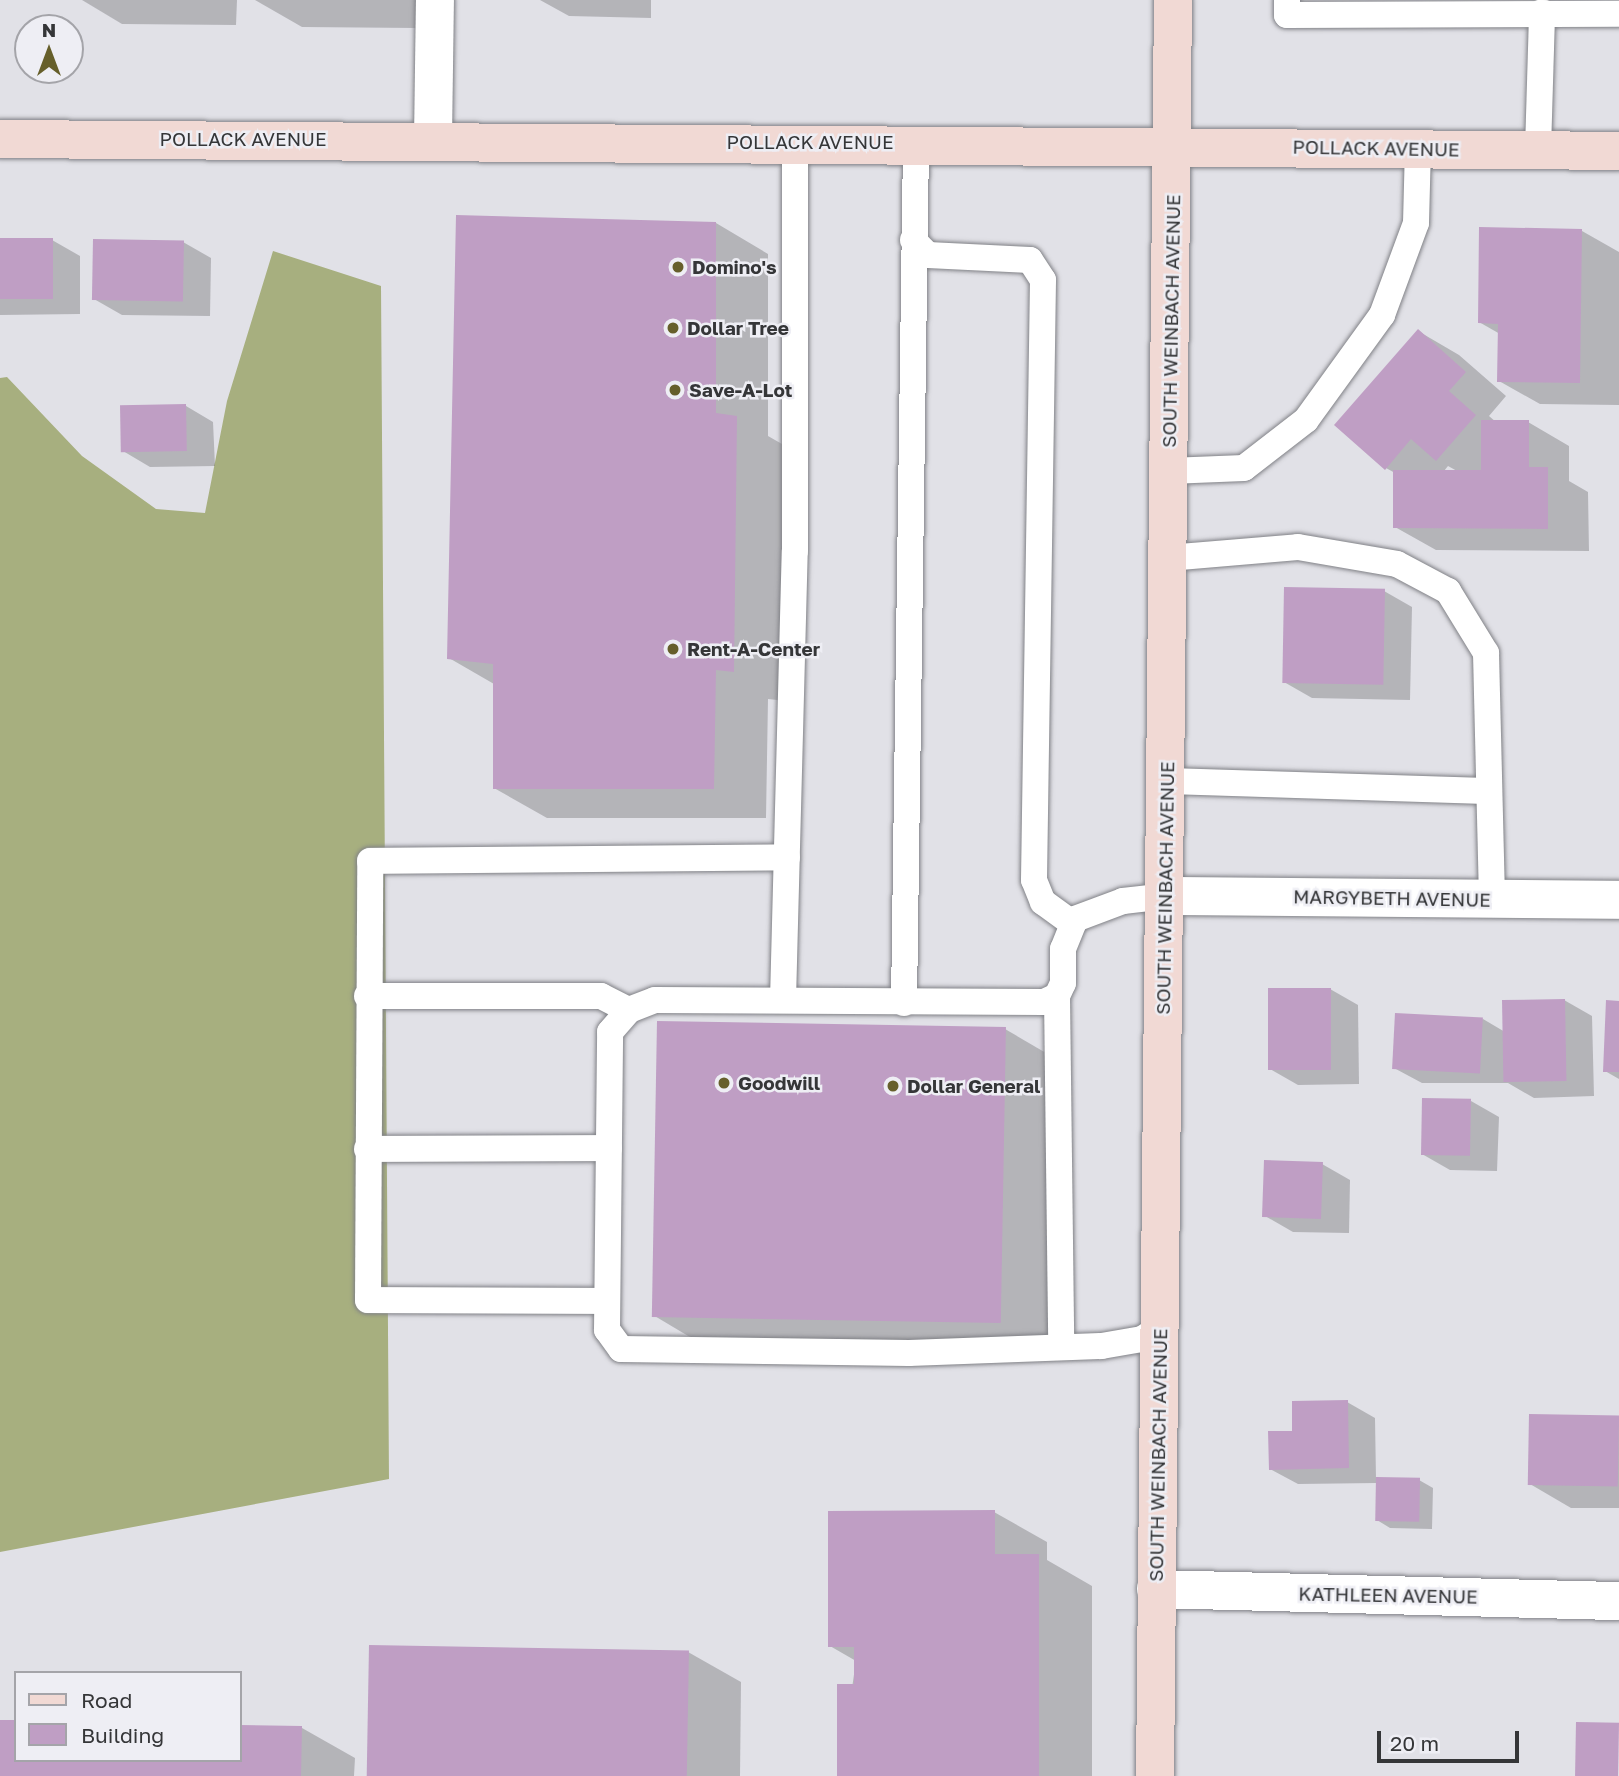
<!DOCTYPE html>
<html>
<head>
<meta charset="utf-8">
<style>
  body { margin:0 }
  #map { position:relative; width:1619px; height:1776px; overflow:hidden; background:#e1e1e7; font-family:"Golos Text",sans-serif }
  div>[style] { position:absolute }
  .forest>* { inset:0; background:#a7af7f }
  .shadow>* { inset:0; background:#0003 }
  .building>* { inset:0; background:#bf9ec4; transform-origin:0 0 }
  .roads { filter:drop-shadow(0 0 2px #808186) drop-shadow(0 0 2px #808186) }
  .lane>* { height:26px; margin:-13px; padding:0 13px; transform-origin:13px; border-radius:13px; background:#fff }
  .street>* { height:38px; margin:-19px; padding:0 19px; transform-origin:19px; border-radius:19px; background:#fff }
  .secondary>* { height:38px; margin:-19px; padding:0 19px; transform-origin:19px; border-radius:19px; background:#f1d9d4 }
  .dots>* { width:19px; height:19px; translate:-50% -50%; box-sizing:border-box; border:4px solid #eeeef4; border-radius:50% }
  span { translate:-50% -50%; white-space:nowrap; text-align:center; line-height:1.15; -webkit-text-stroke:5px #eeeef4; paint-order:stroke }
  .street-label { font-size:19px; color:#353638 }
  .poi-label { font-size:19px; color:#353638; font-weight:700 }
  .left { translate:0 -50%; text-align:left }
  .legend { position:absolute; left:14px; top:1671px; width:228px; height:91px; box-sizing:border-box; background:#eeeef4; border:2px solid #a4a4a9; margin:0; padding:9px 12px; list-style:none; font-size:21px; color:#353638 }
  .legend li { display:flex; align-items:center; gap:14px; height:35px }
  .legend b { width:35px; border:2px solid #a4a4a9 }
  .north { position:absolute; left:14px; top:14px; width:70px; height:70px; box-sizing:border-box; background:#eeeef4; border:2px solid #a4a4a9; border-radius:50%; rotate:0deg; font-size:19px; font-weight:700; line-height:28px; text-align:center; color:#353638 }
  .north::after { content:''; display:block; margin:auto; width:24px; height:32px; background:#665f2b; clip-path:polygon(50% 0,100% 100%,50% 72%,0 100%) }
  .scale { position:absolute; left:1377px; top:1731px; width:142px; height:32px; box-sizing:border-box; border:4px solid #353638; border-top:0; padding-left:9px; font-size:21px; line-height:24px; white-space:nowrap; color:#353638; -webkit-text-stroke:5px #eeeef4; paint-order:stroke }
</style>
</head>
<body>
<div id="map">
  <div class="forest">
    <div style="clip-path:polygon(273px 251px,381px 286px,389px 1479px,0 1552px,0 378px,7px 377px,82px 456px,156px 509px,205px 513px,227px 401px)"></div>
  </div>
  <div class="shadow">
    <div style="clip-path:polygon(82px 0,237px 0,236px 25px,122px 24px)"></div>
    <div style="clip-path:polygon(255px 0,416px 0,416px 28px,302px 27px)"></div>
    <div style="clip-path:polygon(540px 0,651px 0,651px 18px,569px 16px)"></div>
    <div style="clip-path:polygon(716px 223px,768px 254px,768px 436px,789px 448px,786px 701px,768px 699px,766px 818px,547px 818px,494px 788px,494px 684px,449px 658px)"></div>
    <div style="clip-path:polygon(1582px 231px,1619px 252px,1619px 405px,1540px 404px,1499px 381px,1500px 334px,1479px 322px)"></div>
    <div style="clip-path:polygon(52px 240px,80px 256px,80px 314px,0 315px,0 241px)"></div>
    <div style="clip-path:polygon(183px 242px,211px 258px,210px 316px,122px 315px,94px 299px)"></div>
    <div style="clip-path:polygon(evenodd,1418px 331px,1459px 355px,1506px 396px,1489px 416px,1496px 422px,1528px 422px,1569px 446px,1569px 481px,1588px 492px,1589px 551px,1436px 550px,1395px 527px,1395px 473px,1386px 468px,1418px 331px,1448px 466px,1457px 471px,1444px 471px,1448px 466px)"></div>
    <div style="clip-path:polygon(186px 406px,213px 422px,215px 466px,150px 467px,123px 451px)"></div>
    <div style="clip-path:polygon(1384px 591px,1412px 607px,1410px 700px,1312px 698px,1284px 682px)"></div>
    <div style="clip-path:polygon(1330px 989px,1358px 1005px,1359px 1084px,1298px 1085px,1270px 1069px)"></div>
    <div style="clip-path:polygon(1564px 1000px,1592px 1016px,1594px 1096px,1534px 1098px,1508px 1083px,1422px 1083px,1394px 1068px,1483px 1019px,1505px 1032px)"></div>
    <div style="clip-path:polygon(1619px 1002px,1619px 1079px,1605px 1071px)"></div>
    <div style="clip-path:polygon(1005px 1029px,1058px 1060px,1052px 1350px,705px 1346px,653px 1315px)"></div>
    <div style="clip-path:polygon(1471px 1101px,1499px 1117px,1497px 1171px,1450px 1170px,1422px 1154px)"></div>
    <div style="clip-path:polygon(1322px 1164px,1350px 1180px,1349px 1233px,1293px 1232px,1265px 1216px)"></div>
    <div style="clip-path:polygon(1347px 1402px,1375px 1418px,1376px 1479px,1419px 1480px,1433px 1488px,1432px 1529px,1390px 1528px,1377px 1520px,1377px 1483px,1298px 1484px,1270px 1469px,1294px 1433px)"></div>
    <div style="clip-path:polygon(1619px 1416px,1619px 1508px,1571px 1508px,1530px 1484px)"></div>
    <div style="clip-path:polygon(994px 1512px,1047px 1542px,1047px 1560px,1092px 1586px,1092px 1776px,839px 1776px,856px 1661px,830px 1646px)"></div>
    <div style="clip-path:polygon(688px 1652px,741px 1682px,740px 1776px,369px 1776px)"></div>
    <div style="clip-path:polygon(0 1721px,16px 1760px,240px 1760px,240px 1727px,302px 1728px,355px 1758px,354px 1776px,0 1776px)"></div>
  </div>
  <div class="building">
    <div style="clip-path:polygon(456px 215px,716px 222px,716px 413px,737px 416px,734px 672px,716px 670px,714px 789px,493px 789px,493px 664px,447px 659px)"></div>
    <div style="clip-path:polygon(1479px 227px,1582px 229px,1580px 383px,1497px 382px,1498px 324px,1478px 323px)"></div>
    <div style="left:53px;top:238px;width:61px;height:53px;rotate:90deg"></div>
    <div style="left:93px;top:239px;width:91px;height:61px;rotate:1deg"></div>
    <div style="clip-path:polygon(1418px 329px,1466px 372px,1449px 391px,1476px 415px,1436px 461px,1411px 439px,1385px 470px,1334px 425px)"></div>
    <div style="left:186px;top:404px;width:47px;height:66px;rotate:89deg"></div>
    <div style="clip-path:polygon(1481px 420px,1529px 420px,1529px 467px,1548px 467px,1548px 529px,1393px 528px,1393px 470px,1481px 470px)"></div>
    <div style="left:1284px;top:587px;width:101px;height:96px;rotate:1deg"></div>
    <div style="left:1268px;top:988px;width:63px;height:82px"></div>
    <div style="left:1565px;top:999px;width:82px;height:63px;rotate:89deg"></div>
    <div style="clip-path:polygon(1606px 1000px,1619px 1001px,1619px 1072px,1603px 1072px)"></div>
    <div style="left:1395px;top:1013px;width:88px;height:56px;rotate:3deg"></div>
    <div style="left:657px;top:1021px;width:349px;height:296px;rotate:1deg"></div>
    <div style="left:1422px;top:1098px;width:49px;height:57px;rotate:1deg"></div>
    <div style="left:1264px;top:1160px;width:59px;height:57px;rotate:2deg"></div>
    <div style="clip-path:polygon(1348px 1400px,1349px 1468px,1269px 1470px,1268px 1431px,1292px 1431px,1292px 1401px)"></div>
    <div style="left:1529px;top:1414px;width:90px;height:71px;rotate:1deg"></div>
    <div style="left:1376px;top:1477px;width:44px;height:44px;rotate:1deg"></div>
    <div style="clip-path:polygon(995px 1510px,995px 1554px,1039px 1554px,1039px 1776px,837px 1776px,837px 1684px,854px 1684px,854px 1647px,828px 1647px,828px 1511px)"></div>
    <div style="left:369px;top:1645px;width:320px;height:131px;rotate:1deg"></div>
    <div style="clip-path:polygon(0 1720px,16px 1720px,16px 1760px,240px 1760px,240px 1725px,302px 1726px,301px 1776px,0 1776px)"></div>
    <div style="left:1576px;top:1722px;width:43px;height:54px;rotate:1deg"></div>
  </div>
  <div class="roads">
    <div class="lane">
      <div style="left:1287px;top:0;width:15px;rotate:90deg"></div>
      <div style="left:1287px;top:15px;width:332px;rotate:-0.2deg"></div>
      <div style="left:1538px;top:150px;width:138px;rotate:-88.3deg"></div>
      <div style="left:913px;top:240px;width:21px;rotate:45deg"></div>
      <div style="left:928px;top:255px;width:102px;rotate:2.8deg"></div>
      <div style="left:1030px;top:260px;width:24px;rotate:57deg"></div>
      <div style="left:1043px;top:280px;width:600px;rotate:90.86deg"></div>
      <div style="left:1034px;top:880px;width:24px;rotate:68deg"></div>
      <div style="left:1043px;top:902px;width:37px;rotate:36deg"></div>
      <div style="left:1169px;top:471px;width:75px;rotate:-2.3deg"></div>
      <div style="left:1244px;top:468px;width:78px;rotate:-37.7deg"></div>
      <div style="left:1306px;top:420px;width:130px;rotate:-54.1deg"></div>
      <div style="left:1382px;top:315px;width:98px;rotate:-69.7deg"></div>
      <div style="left:1416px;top:223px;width:75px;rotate:-88.5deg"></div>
      <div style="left:1168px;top:558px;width:130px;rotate:-4.8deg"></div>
      <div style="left:1298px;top:547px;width:100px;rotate:9.7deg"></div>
      <div style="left:1397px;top:564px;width:58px;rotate:27.9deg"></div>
      <div style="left:1448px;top:591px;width:73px;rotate:58.5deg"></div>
      <div style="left:1486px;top:653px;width:246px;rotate:88.6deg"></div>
      <div style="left:1166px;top:781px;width:323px;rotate:1.8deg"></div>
      <div style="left:367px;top:996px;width:234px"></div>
      <div style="left:601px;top:996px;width:31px;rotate:27deg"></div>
      <div style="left:1057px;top:996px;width:351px;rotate:89.3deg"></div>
      <div style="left:783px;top:1000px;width:449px;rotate:-88.5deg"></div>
      <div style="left:795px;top:551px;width:409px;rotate:-90deg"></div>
      <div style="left:904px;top:1003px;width:860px;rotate:-89.2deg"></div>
      <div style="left:367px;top:1149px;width:242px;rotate:-0.2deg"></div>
      <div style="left:607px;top:1301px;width:239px;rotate:-179.8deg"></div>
      <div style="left:368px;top:1300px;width:439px;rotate:-89.7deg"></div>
      <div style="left:370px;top:861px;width:417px;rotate:-0.5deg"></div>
      <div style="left:1160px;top:1327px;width:22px;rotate:146deg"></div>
      <div style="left:1142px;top:1339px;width:41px;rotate:170.1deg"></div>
      <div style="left:1102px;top:1346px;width:193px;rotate:177.9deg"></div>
      <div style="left:909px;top:1353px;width:288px;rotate:-179.2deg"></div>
      <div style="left:621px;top:1349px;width:24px;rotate:-126deg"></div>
      <div style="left:607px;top:1330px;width:298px;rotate:-89.4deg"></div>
      <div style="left:610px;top:1032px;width:29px;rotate:-49deg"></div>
      <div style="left:629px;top:1010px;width:28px;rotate:-21deg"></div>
      <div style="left:655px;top:1000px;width:389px;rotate:0.3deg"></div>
      <div style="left:1044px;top:1002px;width:14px;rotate:-25deg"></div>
      <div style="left:1057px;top:996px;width:14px;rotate:-65deg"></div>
      <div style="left:1063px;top:983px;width:34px;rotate:-90deg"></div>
      <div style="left:1063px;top:949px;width:32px;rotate:-68deg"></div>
      <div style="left:1075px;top:919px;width:51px;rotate:-20.6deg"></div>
      <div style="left:1123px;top:901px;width:43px;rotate:-6.6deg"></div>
    </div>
    <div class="street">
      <div style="left:433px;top:139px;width:139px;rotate:-89.2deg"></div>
      <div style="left:1166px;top:896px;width:453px;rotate:0.5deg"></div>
      <div style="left:1156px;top:1589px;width:463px;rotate:1.5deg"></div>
    </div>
    <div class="secondary">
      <div style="left:0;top:139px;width:1619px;rotate:0.42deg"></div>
      <div style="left:1155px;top:1776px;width:1776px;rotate:-89.42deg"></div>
    </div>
  </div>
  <div class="dots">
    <div style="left:678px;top:267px;background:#665f2b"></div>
    <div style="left:673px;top:328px;background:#665f2b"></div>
    <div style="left:675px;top:390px;background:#665f2b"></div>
    <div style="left:673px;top:649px;background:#665f2b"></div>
    <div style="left:724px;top:1083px;background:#665f2b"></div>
    <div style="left:893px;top:1086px;background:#665f2b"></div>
  </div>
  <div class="street-label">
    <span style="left:243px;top:139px">POLLACK AVENUE</span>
    <span style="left:810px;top:142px">POLLACK AVENUE</span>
    <span style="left:1376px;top:148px;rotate:1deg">POLLACK AVENUE</span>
    <span style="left:1171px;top:321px;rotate:-89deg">SOUTH WEINBACH AVENUE</span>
    <span style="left:1165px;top:888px;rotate:-89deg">SOUTH WEINBACH AVENUE</span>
    <span style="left:1392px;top:898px;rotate:1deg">MARGYBETH AVENUE</span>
    <span style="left:1158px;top:1455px;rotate:-89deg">SOUTH WEINBACH AVENUE</span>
    <span style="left:1388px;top:1595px;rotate:1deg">KATHLEEN AVENUE</span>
  </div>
  <div class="poi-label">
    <span class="left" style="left:692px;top:267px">Domino's</span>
    <span class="left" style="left:687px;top:328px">Dollar Tree</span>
    <span class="left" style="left:689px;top:390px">Save-A-Lot</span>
    <span class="left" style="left:687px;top:649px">Rent-A-Center</span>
    <span class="left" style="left:738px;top:1083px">Goodwill</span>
    <span class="left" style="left:907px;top:1086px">Dollar General</span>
  </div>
  <ul class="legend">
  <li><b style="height:9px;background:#f1d9d4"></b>Road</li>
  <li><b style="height:19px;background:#bf9ec4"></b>Building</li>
  </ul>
  <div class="north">N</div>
  <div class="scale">20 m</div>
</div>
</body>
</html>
